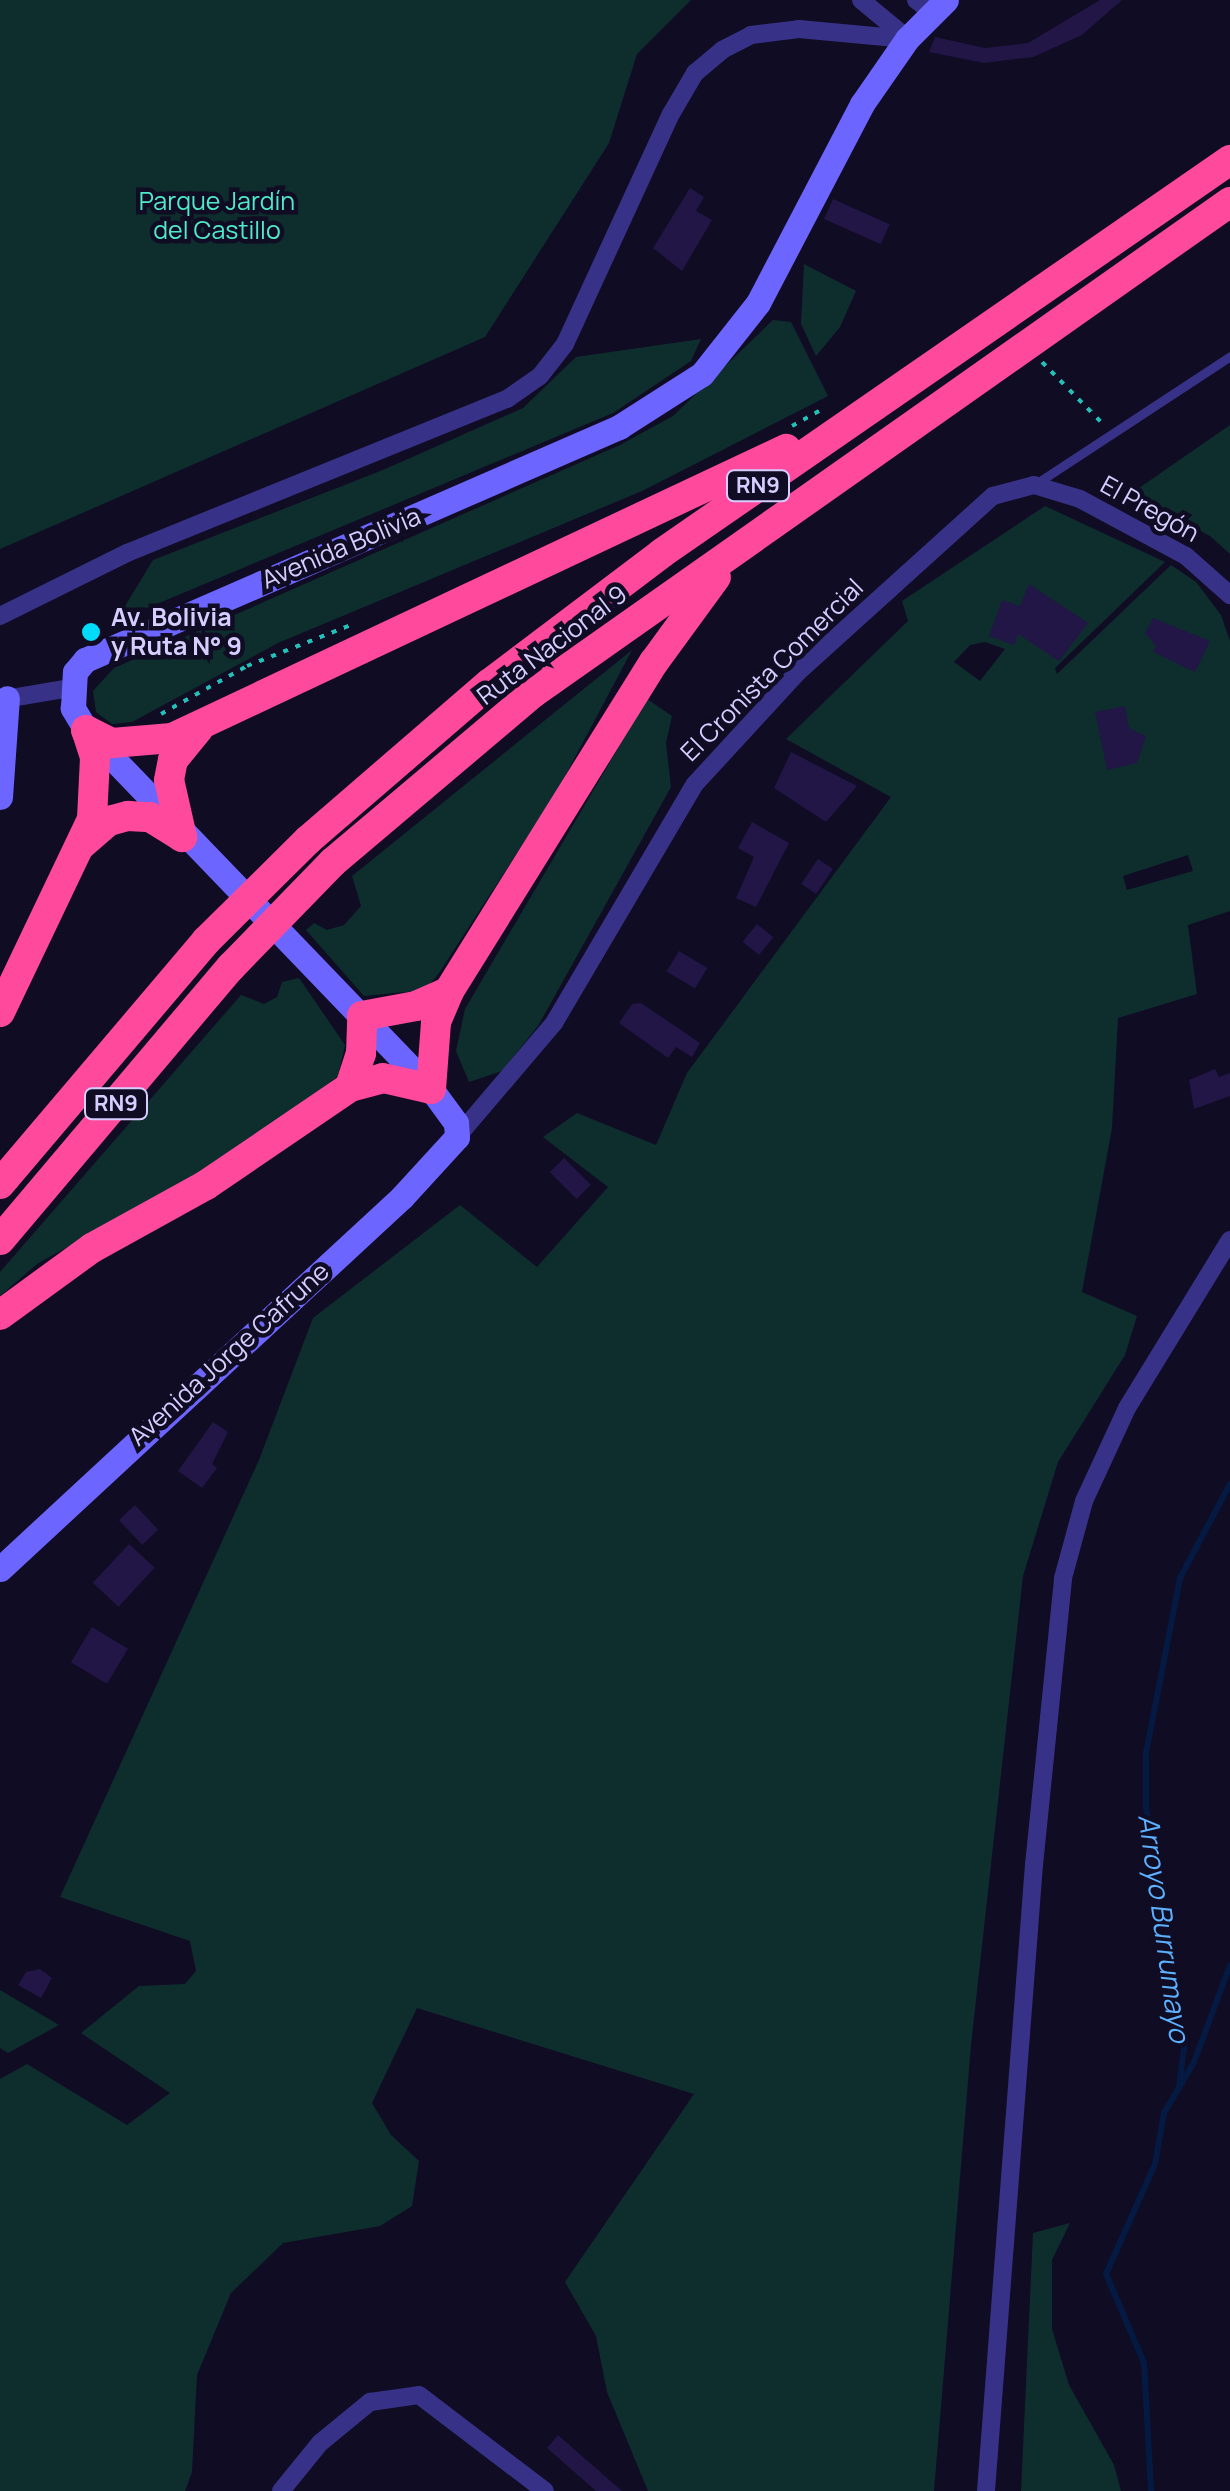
<!DOCTYPE html>
<html>
<head>
<meta charset="utf-8">
<style>
  body { margin:0 }
  #map { position:relative; width:1230px; height:2491px; overflow:hidden; background:#100c24; font-family:Manrope,sans-serif }
  div>[style] { position:absolute }
  .green>* { inset:0; background:#0e2e2e }
  .stream>* { height:6px; margin:-3px; padding:0 3px; transform-origin:3px; border-radius:3px; background:#051a43 }
  .building>* { inset:0; background:#211646; transform-origin:0 0 }
  .path>* { height:4px; margin-top:-2px; transform-origin:0; background:repeating-linear-gradient(90deg,#23bfb9 0 5px,transparent 0 13px) }
  .lane>* { height:9px; margin:-4.5px; padding:0 4.5px; transform-origin:4.5px; border-radius:4.5px; background:#373287 }
  .street>* { height:18px; margin:-9px; padding:0 9px; transform-origin:9px; border-radius:9px; background:#373287 }
  .secondary>* { height:25px; margin:-12.5px; padding:0 12.5px; transform-origin:12.5px; border-radius:12.5px; background:#6c65ff }
  .highway>* { height:30px; margin:-15px; padding:0 15px; transform-origin:15px; border-radius:15px; background:#ff499c }
  .dots>* { width:28px; height:28px; translate:-50% -50%; box-sizing:border-box; border:5px solid #100c24; border-radius:50% }
  span { translate:-50% -50%; white-space:nowrap; text-align:center; line-height:1.15; -webkit-text-stroke:9px #100c24; paint-order:stroke }
  .shield-label span { padding:2px 8px; background:#100c24; border:2px solid; border-radius:8px; -webkit-text-stroke-width:0 }
  .shield-label { font-size:22px; color:#d5ceff; font-weight:700 }
  .park-label { font-size:25px; color:#4feac7 }
  .street-label { font-size:25px; color:#d5ceff }
  .poi-label { font-size:25px; color:#d5ceff; font-weight:700 }
  .left { translate:0 -50%; text-align:left }
  .water-label { font-size:28px; color:#5cb0ff; font-style:italic }
</style>
</head>
<body>
<div id="map">
  <div class="green">
    <div style="clip-path:polygon(0 0,691px 0,637px 54px,609px 143px,485px 337px,0 549px)"></div>
    <div style="clip-path:polygon(804px 264px,856px 291px,840px 327px,816px 356px,801px 324px)"></div>
    <div style="clip-path:polygon(773px 320px,791px 322px,828px 396px,642px 491px,278px 643px,132px 722px,112px 724px,96px 712px,93px 691px,114px 668px,620px 445px,673px 416px)"></div>
    <div style="clip-path:polygon(701px 339px,691px 361px,613px 413px,116px 621px,153px 560px,383px 470px,523px 408px,576px 357px)"></div>
    <div style="clip-path:polygon(1230px 425px,1230px 554px,1210px 536px,1171px 515px,1130px 505px,1126px 497px)"></div>
    <div style="clip-path:polygon(evenodd,1045px 506px,1165px 562px,1055px 668px,1057px 674px,1171px 565px,1196px 582px,1221px 615px,1230px 641px,1230px 911px,1188px 925px,1197px 994px,1118px 1018px,1112px 1128px,1082px 1292px,1137px 1316px,1125px 1355px,1058px 1462px,1023px 1576px,971px 2045px,934px 2491px,648px 2491px,607px 2392px,596px 2336px,565px 2282px,694px 2094px,417px 2008px,372px 2103px,391px 2135px,419px 2161px,412px 2206px,380px 2226px,283px 2243px,231px 2293px,197px 2375px,192px 2472px,185px 2491px,0 2491px,0 2079px,27px 2064px,127px 2125px,170px 2093px,81px 2033px,139px 1986px,185px 1984px,196px 1971px,190px 1941px,60px 1897px,259px 1460px,313px 1318px,460px 1205px,537px 1267px,608px 1187px,543px 1137px,577px 1113px,656px 1145px,687px 1073px,891px 797px,786px 739px,908px 621px,902px 601px,1045px 506px,985px 642px,1005px 649px,980px 681px,954px 662px,970px 645px,985px 642px,1045px 506px,1188px 855px,1193px 871px,1127px 890px,1123px 876px,1188px 855px)"></div>
    <div style="clip-path:polygon(632px 650px,556px 793px,439px 973px,425px 990px,364px 996px,306px 930px,314px 923px,327px 930px,344px 925px,361px 906px,352px 876px)"></div>
    <div style="clip-path:polygon(647px 699px,672px 716px,666px 743px,671px 787px,538px 1026px,502px 1071px,469px 1082px,456px 1051px,465px 1009px)"></div>
    <div style="clip-path:polygon(299px 978px,345px 1045px,338px 1076px,259px 1140px,37px 1264px,0 1296px,0 1272px,241px 995px,264px 1004px,277px 997px,282px 982px)"></div>
    <div style="clip-path:polygon(0 1990px,59px 2025px,8px 2053px,0 2048px)"></div>
    <div style="clip-path:polygon(1070px 2223px,1052px 2260px,1052px 2329px,1069px 2385px,1114px 2465px,1121px 2491px,1021px 2491px,1033px 2233px)"></div>
  </div>
  <div class="stream">
    <div style="left:1179px;top:2087px;width:47px;rotate:-82.7deg"></div>
    <div style="left:1185px;top:2040px;width:67px;rotate:-105.5deg"></div>
    <div style="left:1167px;top:1975px;width:169px;rotate:-97.1deg"></div>
    <div style="left:1146px;top:1807px;width:54px;rotate:-90deg"></div>
    <div style="left:1146px;top:1753px;width:178px;rotate:-79deg"></div>
    <div style="left:1180px;top:1578px;width:106px;rotate:-62deg"></div>
    <div style="left:1151px;top:2491px;width:128px;rotate:-93.1deg"></div>
    <div style="left:1144px;top:2363px;width:97px;rotate:-113.1deg"></div>
    <div style="left:1106px;top:2274px;width:120px;rotate:-66deg"></div>
    <div style="left:1155px;top:2164px;width:52px;rotate:-80deg"></div>
    <div style="left:1164px;top:2113px;width:59px;rotate:-59.5deg"></div>
    <div style="left:1194px;top:2062px;width:103px;rotate:-69.6deg"></div>
  </div>
  <div class="building">
    <div style="clip-path:polygon(1100px 0,1122px 0,1082px 35px,1033px 57px,984px 63px,929px 52px,935px 37px,985px 48px,1028px 43px)"></div>
    <div style="clip-path:polygon(690px 188px,704px 197px,696px 211px,712px 220px,682px 271px,653px 248px)"></div>
    <div style="left:833px;top:199px;width:62px;height:22px;rotate:24deg"></div>
    <div style="clip-path:polygon(1029px 584px,1088px 623px,1059px 661px,1018px 634px,1014px 645px,989px 636px,1002px 600px,1020px 606px)"></div>
    <div style="clip-path:polygon(1153px 618px,1210px 641px,1195px 672px,1153px 652px,1156px 646px,1145px 633px)"></div>
    <div style="clip-path:polygon(1125px 706px,1129px 728px,1146px 736px,1137px 763px,1107px 770px,1095px 712px)"></div>
    <div style="clip-path:polygon(791px 752px,857px 786px,826px 822px,774px 788px)"></div>
    <div style="clip-path:polygon(752px 822px,789px 843px,756px 907px,736px 898px,754px 857px,738px 848px)"></div>
    <div style="left:818px;top:859px;width:18px;height:30px;rotate:34deg"></div>
    <div style="left:757px;top:924px;width:21px;height:23px;rotate:39deg"></div>
    <div style="left:679px;top:951px;width:33px;height:24px;rotate:31deg"></div>
    <div style="clip-path:polygon(641px 1003px,700px 1043px,692px 1057px,676px 1047px,668px 1058px,619px 1023px,632px 1004px)"></div>
    <div style="clip-path:polygon(1215px 1069px,1219px 1077px,1230px 1073px,1230px 1096px,1194px 1109px,1189px 1080px)"></div>
    <div style="left:564px;top:1158px;width:38px;height:20px;rotate:45deg"></div>
    <div style="clip-path:polygon(213px 1422px,228px 1432px,212px 1464px,217px 1468px,202px 1488px,178px 1471px)"></div>
    <div style="left:135px;top:1505px;width:34px;height:22px;rotate:47deg"></div>
    <div style="left:129px;top:1544px;width:35px;height:53px;rotate:43deg"></div>
    <div style="left:92px;top:1627px;width:42px;height:41px;rotate:31deg"></div>
    <div style="clip-path:polygon(40px 1969px,52px 1978px,41px 1998px,18px 1985px,26px 1972px)"></div>
    <div style="clip-path:polygon(558px 2435px,622px 2491px,596px 2491px,547px 2448px)"></div>
  </div>
  <div class="path">
    <div style="left:1042px;top:362px;width:84px;rotate:45.5deg"></div>
    <div style="left:792px;top:426px;width:35px;rotate:-29deg"></div>
    <div style="left:161px;top:714px;width:98px;rotate:-29.2deg"></div>
    <div style="left:247px;top:666px;width:112px;rotate:-21.5deg"></div>
  </div>
  <div class="lane">
    <div style="left:1037px;top:483px;width:231px;rotate:-33.3deg"></div>
  </div>
  <div class="street">
    <div style="left:861px;top:0;width:60px;rotate:39.6deg"></div>
    <div style="left:916px;top:0;width:21px;rotate:37deg"></div>
    <div style="left:0;top:616px;width:142px;rotate:-26.4deg"></div>
    <div style="left:127px;top:553px;width:410px;rotate:-22.1deg"></div>
    <div style="left:507px;top:399px;width:40px;rotate:-34.9deg"></div>
    <div style="left:540px;top:376px;width:41px;rotate:-52deg"></div>
    <div style="left:565px;top:344px;width:253px;rotate:-65.3deg"></div>
    <div style="left:671px;top:114px;width:48px;rotate:-59.7deg"></div>
    <div style="left:695px;top:73px;width:35px;rotate:-40deg"></div>
    <div style="left:722px;top:50px;width:33px;rotate:-27deg"></div>
    <div style="left:751px;top:35px;width:48px;rotate:-7.1deg"></div>
    <div style="left:799px;top:29px;width:108px;rotate:5.3deg"></div>
    <div style="left:0;top:700px;width:72px;rotate:-9.6deg"></div>
    <div style="left:457px;top:1137px;width:150px;rotate:-49.6deg"></div>
    <div style="left:554px;top:1023px;width:277px;rotate:-59.5deg"></div>
    <div style="left:695px;top:784px;width:152px;rotate:-47.4deg"></div>
    <div style="left:798px;top:672px;width:263px;rotate:-42.1deg"></div>
    <div style="left:993px;top:496px;width:42px;rotate:-15deg"></div>
    <div style="left:1034px;top:485px;width:48px;rotate:16.9deg"></div>
    <div style="left:1080px;top:499px;width:120px;rotate:28.3deg"></div>
    <div style="left:1186px;top:556px;width:59px;rotate:41.6deg"></div>
    <div style="left:281px;top:2491px;width:62px;rotate:-50.9deg"></div>
    <div style="left:320px;top:2443px;width:65px;rotate:-39.4deg"></div>
    <div style="left:370px;top:2402px;width:49px;rotate:-8.1deg"></div>
    <div style="left:419px;top:2395px;width:158px;rotate:37.3deg"></div>
    <div style="left:986px;top:2491px;width:628px;rotate:-85.62deg"></div>
    <div style="left:1034px;top:1865px;width:288px;rotate:-84.2deg"></div>
    <div style="left:1063px;top:1578px;width:80px;rotate:-74.7deg"></div>
    <div style="left:1084px;top:1501px;width:102px;rotate:-65.2deg"></div>
    <div style="left:1127px;top:1408px;width:197px;rotate:-58.5deg"></div>
  </div>
  <div class="secondary">
    <div style="left:0;top:797px;width:99px;rotate:-86deg"></div>
    <div style="left:0;top:1569px;width:548px;rotate:-42.78deg"></div>
    <div style="left:402px;top:1197px;width:81px;rotate:-47.5deg"></div>
    <div style="left:457px;top:1137px;width:14px;rotate:-94deg"></div>
    <div style="left:456px;top:1123px;width:42px;rotate:-126.3deg"></div>
    <div style="left:431px;top:1089px;width:498px;rotate:-133.9deg"></div>
    <div style="left:86px;top:730px;width:26px;rotate:-121deg"></div>
    <div style="left:73px;top:708px;width:36px;rotate:-87deg"></div>
    <div style="left:75px;top:672px;width:16px;rotate:-50deg"></div>
    <div style="left:85px;top:660px;width:583px;rotate:-23.57deg"></div>
    <div style="left:619px;top:427px;width:98px;rotate:-32.6deg"></div>
    <div style="left:702px;top:374px;width:90px;rotate:-51.7deg"></div>
    <div style="left:758px;top:303px;width:225px;rotate:-62.4deg"></div>
    <div style="left:862px;top:104px;width:79px;rotate:-55.3deg"></div>
    <div style="left:907px;top:39px;width:55px;rotate:-45deg"></div>
  </div>
  <div class="highway">
    <div style="left:86px;top:730px;width:29px;rotate:27deg"></div>
    <div style="left:112px;top:743px;width:60px;rotate:-4.8deg"></div>
    <div style="left:172px;top:738px;width:679px;rotate:-25.21deg"></div>
    <div style="left:182px;top:837px;width:58px;rotate:-102.8deg"></div>
    <div style="left:169px;top:780px;width:20px;rotate:-79deg"></div>
    <div style="left:173px;top:760px;width:41px;rotate:-50.9deg"></div>
    <div style="left:81px;top:845px;width:37px;rotate:-41deg"></div>
    <div style="left:109px;top:821px;width:20px;rotate:-15deg"></div>
    <div style="left:128px;top:816px;width:22px;rotate:3deg"></div>
    <div style="left:150px;top:817px;width:38px;rotate:32deg"></div>
    <div style="left:0;top:1012px;width:214px;rotate:-64.5deg"></div>
    <div style="left:92px;top:819px;width:62px;rotate:-87.2deg"></div>
    <div style="left:95px;top:757px;width:28px;rotate:-108deg"></div>
    <div style="left:350px;top:1087px;width:34px;rotate:-15deg"></div>
    <div style="left:383px;top:1078px;width:49px;rotate:12.9deg"></div>
    <div style="left:431px;top:1089px;width:67px;rotate:-85.7deg"></div>
    <div style="left:436px;top:1022px;width:34px;rotate:-67deg"></div>
    <div style="left:0;top:1184px;width:319px;rotate:-49.7deg"></div>
    <div style="left:206px;top:941px;width:144px;rotate:-44.7deg"></div>
    <div style="left:308px;top:840px;width:239px;rotate:-40.8deg"></div>
    <div style="left:489px;top:684px;width:217px;rotate:-37.1deg"></div>
    <div style="left:662px;top:553px;width:691px;rotate:-34.68deg"></div>
    <div style="left:0;top:1240px;width:358px;rotate:-49.8deg"></div>
    <div style="left:231px;top:967px;width:146px;rotate:-45.8deg"></div>
    <div style="left:333px;top:862px;width:262px;rotate:-40.2deg"></div>
    <div style="left:533px;top:693px;width:853px;rotate:-35.16deg"></div>
    <div style="left:0;top:1315px;width:114px;rotate:-36.1deg"></div>
    <div style="left:92px;top:1248px;width:130px;rotate:-28.9deg"></div>
    <div style="left:206px;top:1185px;width:174px;rotate:-34.2deg"></div>
    <div style="left:350px;top:1087px;width:35px;rotate:-72deg"></div>
    <div style="left:361px;top:1054px;width:38px;rotate:-88deg"></div>
    <div style="left:362px;top:1016px;width:55px;rotate:-10.5deg"></div>
    <div style="left:416px;top:1006px;width:36px;rotate:-24deg"></div>
    <div style="left:449px;top:991px;width:388px;rotate:-58.1deg"></div>
    <div style="left:654px;top:662px;width:105px;rotate:-53.9deg"></div>
  </div>
  <div class="dots">
    <div style="left:91px;top:632px;background:#00dbf9"></div>
  </div>
  <div class="shield-label">
    <span style="left:758px;top:486px">RN9</span>
    <span style="left:116px;top:1104px">RN9</span>
  </div>
  <div class="park-label">
    <span style="left:217px;top:216px">Parque Jardín<br>del Castillo</span>
  </div>
  <div class="street-label">
    <span style="left:1150px;top:509px;rotate:29deg">El Pregón</span>
    <span style="left:341px;top:548px;rotate:-23deg">Avenida Bolivia</span>
    <span style="left:552px;top:645px;rotate:-37deg">Ruta Nacional 9</span>
    <span style="left:772px;top:670px;rotate:-45deg">El Cronista Comercial</span>
    <span style="left:229px;top:1354px;rotate:-42deg">Avenida Jorge Cafrune</span>
  </div>
  <div class="poi-label">
    <span class="left" style="left:111px;top:632px">Av. Bolivia<br>y Ruta N° 9</span>
  </div>
  <div class="water-label">
    <span style="left:1165px;top:1928px;rotate:82deg">Arroyo Burrumayo</span>
  </div>
</div>
</body>
</html>
